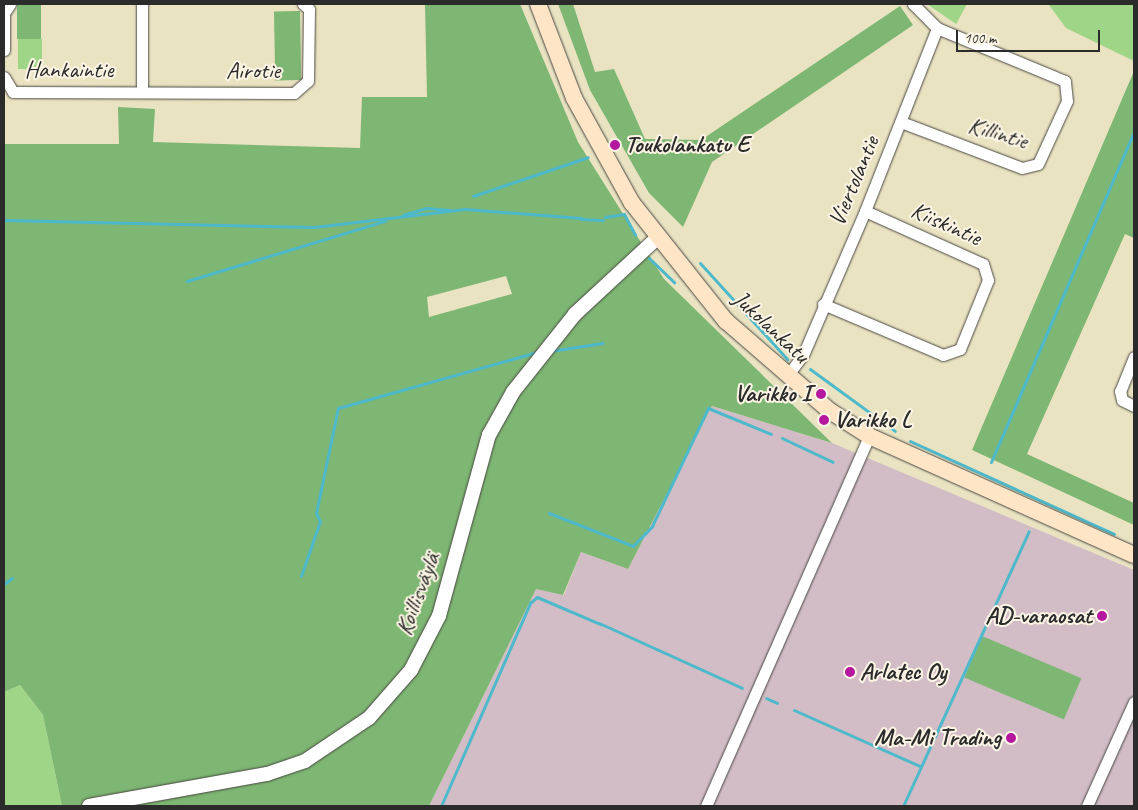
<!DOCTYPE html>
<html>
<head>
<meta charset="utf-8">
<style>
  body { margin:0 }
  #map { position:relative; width:1138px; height:810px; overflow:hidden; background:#eae3c2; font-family:Caveat,sans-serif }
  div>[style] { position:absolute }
  .industrial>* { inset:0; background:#d2bdc7 }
  .green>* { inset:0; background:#9ed586; transform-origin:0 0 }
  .forest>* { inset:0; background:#7eb673; transform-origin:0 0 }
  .stream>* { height:3px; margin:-1.5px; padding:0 1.5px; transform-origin:1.5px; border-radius:1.5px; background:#4eb9ca }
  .roads { filter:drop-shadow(0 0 1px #484742) drop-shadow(0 0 1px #484742) }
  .minor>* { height:11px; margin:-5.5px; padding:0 5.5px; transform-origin:5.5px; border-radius:5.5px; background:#fff }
  .tertiary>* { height:14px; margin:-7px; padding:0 7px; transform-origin:7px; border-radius:7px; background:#fff }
  .secondary>* { height:16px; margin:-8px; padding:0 8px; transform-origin:8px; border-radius:8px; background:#fee5c5 }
  .dots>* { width:14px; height:14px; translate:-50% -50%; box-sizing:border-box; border:2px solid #fcf5e5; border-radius:50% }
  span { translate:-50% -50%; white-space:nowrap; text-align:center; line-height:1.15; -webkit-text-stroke:4px #fcf5e5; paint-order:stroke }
  .street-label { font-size:24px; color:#2b2b2b }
  .poi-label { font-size:24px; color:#2b2b2b; font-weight:700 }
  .left { translate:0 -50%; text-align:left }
  .right { translate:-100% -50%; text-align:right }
  .frame { position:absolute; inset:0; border:5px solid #2b2b2b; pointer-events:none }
  .scale { position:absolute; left:956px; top:30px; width:144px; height:22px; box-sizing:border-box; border:2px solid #2b2b2b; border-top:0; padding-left:6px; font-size:15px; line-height:18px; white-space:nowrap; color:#2b2b2b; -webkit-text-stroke:4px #fcf5e5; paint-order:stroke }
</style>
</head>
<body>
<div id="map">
  <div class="industrial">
    <div style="clip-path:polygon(712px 406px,832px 443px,1134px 570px,1134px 806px,429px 806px,536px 589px,564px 595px,581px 552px,628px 569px)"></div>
  </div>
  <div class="green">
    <div style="clip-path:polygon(927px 4px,967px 4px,956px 24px)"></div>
    <div style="clip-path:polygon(1134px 4px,1134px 61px,1066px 28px,1049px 5px)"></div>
    <div style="left:18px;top:39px;width:24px;height:30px"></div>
    <div style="clip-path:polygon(20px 685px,43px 715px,62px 806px,4px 806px,4px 692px)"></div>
  </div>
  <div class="forest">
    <div style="left:17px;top:4px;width:24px;height:35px"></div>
    <div style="clip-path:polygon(evenodd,425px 4px,520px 4px,578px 142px,664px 279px,832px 443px,712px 406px,628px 569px,581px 552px,563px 595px,536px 589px,429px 806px,62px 806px,43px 715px,20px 685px,4px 692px,4px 144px,119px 144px,118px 107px,155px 109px,153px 142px,360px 148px,362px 97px,427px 97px,425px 4px,506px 276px,512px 294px,429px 317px,427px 297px,506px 276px)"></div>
    <div style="clip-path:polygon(558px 4px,573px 4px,595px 72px,614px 69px,645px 139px,701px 140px,900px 6px,913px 25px,712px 162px,683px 227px,649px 193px,590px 90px)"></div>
    <div style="left:300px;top:11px;width:69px;height:26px;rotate:89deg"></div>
    <div style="clip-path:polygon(1134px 71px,1134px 238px,1125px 234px,1027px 454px,1134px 503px,1134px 525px,972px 450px)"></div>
    <div style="left:982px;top:636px;width:108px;height:45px;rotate:23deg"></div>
  </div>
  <div class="stream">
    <div style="left:473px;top:196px;width:121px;rotate:-18.7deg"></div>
    <div style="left:403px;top:215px;width:24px;rotate:-17deg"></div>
    <div style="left:426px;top:208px;width:24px;rotate:5deg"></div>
    <div style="left:605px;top:217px;width:19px;rotate:-9deg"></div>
    <div style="left:624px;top:214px;width:24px;rotate:62deg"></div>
    <div style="left:581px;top:219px;width:22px;rotate:3deg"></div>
    <div style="left:4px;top:220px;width:310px;rotate:1.3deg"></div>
    <div style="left:314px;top:227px;width:152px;rotate:-6.8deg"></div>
    <div style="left:465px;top:209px;width:117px;rotate:4.4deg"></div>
    <div style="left:649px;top:258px;width:35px;rotate:44deg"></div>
    <div style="left:700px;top:263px;width:130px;rotate:47.8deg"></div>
    <div style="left:187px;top:281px;width:207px;rotate:-16.9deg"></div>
    <div style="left:551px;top:351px;width:52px;rotate:-8.9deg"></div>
    <div style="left:810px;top:369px;width:105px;rotate:36.1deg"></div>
    <div style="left:782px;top:438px;width:56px;rotate:25.2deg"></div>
    <div style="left:910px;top:441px;width:224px;rotate:24.5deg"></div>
    <div style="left:991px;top:462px;width:360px;rotate:-66.6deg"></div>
    <div style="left:549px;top:513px;width:90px;rotate:21.4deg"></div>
    <div style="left:633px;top:546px;width:28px;rotate:-46deg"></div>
    <div style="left:652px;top:526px;width:131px;rotate:-64.6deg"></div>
    <div style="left:708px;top:408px;width:68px;rotate:22.4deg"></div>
    <div style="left:301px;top:576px;width:58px;rotate:-70.9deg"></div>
    <div style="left:320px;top:521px;width:9px;rotate:-117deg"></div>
    <div style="left:316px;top:513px;width:107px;rotate:-78.2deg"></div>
    <div style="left:338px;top:408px;width:204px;rotate:-15.7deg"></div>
    <div style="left:4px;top:584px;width:10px;rotate:-37deg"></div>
    <div style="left:599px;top:623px;width:157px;rotate:24.4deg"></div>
    <div style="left:766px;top:698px;width:12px;rotate:24deg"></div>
    <div style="left:794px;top:710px;width:138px;rotate:24deg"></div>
    <div style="left:441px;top:806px;width:222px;rotate:-66.3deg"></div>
    <div style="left:530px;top:603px;width:9px;rotate:-41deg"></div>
    <div style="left:537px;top:597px;width:69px;rotate:23.2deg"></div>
    <div style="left:903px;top:806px;width:302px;rotate:-65.4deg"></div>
  </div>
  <div class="roads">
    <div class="minor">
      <div style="left:4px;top:50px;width:37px;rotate:-90deg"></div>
      <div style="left:4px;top:13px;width:11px;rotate:-56deg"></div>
      <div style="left:4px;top:77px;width:17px;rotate:59deg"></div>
      <div style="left:13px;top:92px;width:281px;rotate:0.2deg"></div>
      <div style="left:294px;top:93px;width:18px;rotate:-41deg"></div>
      <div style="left:308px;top:81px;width:72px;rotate:-89.2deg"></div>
      <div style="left:309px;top:9px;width:8px;rotate:-140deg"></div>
      <div style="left:142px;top:91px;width:87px;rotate:-90deg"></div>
      <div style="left:901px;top:122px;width:129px;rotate:20.8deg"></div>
      <div style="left:1022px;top:168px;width:16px;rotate:-14deg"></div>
      <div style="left:1038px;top:164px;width:69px;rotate:-65.3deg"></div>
      <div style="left:1067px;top:101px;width:20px;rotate:-96deg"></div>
      <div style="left:1065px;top:81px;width:139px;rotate:-157.5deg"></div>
      <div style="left:823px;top:304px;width:130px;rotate:23deg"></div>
      <div style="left:943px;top:355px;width:18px;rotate:-19deg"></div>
      <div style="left:960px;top:349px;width:74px;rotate:-67.9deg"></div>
      <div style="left:988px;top:280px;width:17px;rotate:-107deg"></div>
      <div style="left:983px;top:264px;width:129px;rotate:-155.8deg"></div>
      <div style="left:1134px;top:357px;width:37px;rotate:112deg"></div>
      <div style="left:1120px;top:391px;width:9px;rotate:77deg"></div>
      <div style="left:1122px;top:400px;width:13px;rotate:27deg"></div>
      <div style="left:787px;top:376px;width:26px;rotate:-53deg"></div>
      <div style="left:803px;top:355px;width:157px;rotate:-66.7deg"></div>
      <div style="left:865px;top:211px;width:197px;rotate:-68.5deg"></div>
      <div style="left:937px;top:28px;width:34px;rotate:-135deg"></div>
      <div style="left:706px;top:806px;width:404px;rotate:-66.2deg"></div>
      <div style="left:1087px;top:806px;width:114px;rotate:-65.7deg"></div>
    </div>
    <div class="tertiary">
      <div style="left:89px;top:806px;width:181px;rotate:-10.2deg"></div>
      <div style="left:267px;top:774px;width:40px;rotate:-18.9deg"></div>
      <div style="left:305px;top:761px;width:77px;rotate:-33.9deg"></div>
      <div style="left:369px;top:718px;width:64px;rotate:-48.8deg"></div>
      <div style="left:411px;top:670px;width:61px;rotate:-62.6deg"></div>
      <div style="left:439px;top:616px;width:188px;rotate:-74.6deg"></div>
      <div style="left:489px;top:435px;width:49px;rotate:-60.8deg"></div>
      <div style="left:513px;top:392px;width:100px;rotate:-51.5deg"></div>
      <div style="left:575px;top:314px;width:112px;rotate:-42.8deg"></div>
    </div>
    <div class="secondary">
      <div style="left:538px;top:4px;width:101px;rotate:69deg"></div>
      <div style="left:574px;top:98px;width:120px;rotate:61.1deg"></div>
      <div style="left:632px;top:203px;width:151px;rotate:51.5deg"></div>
      <div style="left:726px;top:321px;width:138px;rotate:40.9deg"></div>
      <div style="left:830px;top:411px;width:46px;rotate:32.7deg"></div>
      <div style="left:869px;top:436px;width:290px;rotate:24.2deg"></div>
    </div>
  </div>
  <div class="dots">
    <div style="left:615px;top:145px;background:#b5179e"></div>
    <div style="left:821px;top:394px;background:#b5179e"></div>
    <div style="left:824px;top:420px;background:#b5179e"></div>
    <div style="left:1102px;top:616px;background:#b5179e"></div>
    <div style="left:850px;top:672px;background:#b5179e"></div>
    <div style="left:1011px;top:738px;background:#b5179e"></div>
  </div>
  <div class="street-label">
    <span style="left:69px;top:70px">Hankaintie</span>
    <span style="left:253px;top:71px">Airotie</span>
    <span style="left:998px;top:133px;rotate:17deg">Killintie</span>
    <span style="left:854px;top:181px;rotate:-67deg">Viertolantie</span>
    <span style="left:946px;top:224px;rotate:24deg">Kiiskintie</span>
    <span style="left:771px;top:327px;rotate:43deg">Jukolankatu</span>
    <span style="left:418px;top:594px;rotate:-69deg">Koillisväylä</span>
  </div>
  <div class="poi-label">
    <span class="left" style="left:625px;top:145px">Toukolankatu E</span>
    <span class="right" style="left:811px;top:394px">Varikko I</span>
    <span class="left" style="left:834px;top:420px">Varikko L</span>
    <span class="right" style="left:1092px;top:616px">AD-varaosat</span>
    <span class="left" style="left:860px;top:672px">Arlatec Oy</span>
    <span class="right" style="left:1001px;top:738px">Ma-Mi Trading</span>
  </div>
  <div class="frame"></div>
  <div class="scale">100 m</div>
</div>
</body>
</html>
